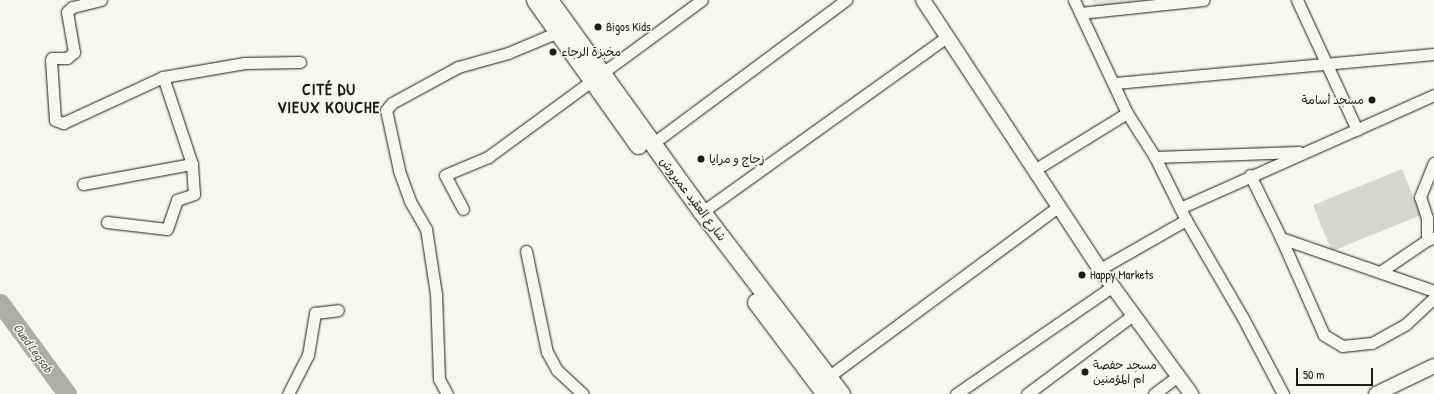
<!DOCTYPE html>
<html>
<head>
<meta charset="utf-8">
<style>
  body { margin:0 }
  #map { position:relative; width:1434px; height:394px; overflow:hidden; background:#f6f6f2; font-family:"Patrick Hand","Playpen Sans Arabic",sans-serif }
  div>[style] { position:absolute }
  .built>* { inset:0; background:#e6e6e2 }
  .green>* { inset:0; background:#d6d6d2; transform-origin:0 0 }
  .river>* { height:19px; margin:-9.5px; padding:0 9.5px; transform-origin:9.5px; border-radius:9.5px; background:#acaca9 }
  .roads { filter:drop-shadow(0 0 1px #1c1c1c) drop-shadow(0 0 1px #1c1c1c) }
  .minor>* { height:11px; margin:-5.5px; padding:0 5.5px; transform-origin:5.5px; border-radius:5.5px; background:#f6f6f2 }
  .tertiary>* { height:14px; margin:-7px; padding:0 7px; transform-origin:7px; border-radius:7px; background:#f6f6f2 }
  .primary>* { height:17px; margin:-8.5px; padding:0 8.5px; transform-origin:8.5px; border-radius:8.5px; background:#f6f6f2 }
  .dots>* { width:11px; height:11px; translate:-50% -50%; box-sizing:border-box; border:2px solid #f6f6f2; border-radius:50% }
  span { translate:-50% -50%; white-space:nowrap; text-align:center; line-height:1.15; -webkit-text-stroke:3px #f6f6f2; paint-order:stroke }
  .poi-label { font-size:12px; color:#1c1c1c }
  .left { translate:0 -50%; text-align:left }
  .right { translate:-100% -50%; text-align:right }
  .street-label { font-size:12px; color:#1c1c1c }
  .water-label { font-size:13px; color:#565654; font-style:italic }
  .district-label { font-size:16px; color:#1c1c1c; font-weight:700; letter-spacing:1px }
  .scale { position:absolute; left:1296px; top:368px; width:77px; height:18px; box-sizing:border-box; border:2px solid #1c1c1c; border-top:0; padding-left:5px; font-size:12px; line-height:14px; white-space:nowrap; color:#1c1c1c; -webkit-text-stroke:3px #f6f6f2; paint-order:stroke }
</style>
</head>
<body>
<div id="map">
  <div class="built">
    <div style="clip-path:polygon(1092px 0,1169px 0,1095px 6px)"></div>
  </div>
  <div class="green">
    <div style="left:1402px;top:169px;width:50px;height:96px;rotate:68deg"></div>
  </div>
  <div class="river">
    <div style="left:0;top:303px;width:113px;rotate:53.6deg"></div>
  </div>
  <div class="roads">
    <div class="minor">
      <div style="left:101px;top:0;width:30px;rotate:166deg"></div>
      <div style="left:72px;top:7px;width:7px;rotate:135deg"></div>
      <div style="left:67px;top:12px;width:41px;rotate:80.1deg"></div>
      <div style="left:74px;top:52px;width:9px;rotate:139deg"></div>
      <div style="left:67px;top:58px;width:15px;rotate:180deg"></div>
      <div style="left:52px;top:58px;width:2px;rotate:117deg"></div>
      <div style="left:51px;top:60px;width:60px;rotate:86.2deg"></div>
      <div style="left:55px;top:120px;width:9px;rotate:21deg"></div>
      <div style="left:63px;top:123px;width:110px;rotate:-24.7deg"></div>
      <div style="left:1074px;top:0;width:125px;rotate:64.9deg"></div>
      <div style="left:1127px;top:113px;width:52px;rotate:57.5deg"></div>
      <div style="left:1155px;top:157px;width:70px;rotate:63.8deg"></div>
      <div style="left:1186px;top:220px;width:113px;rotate:59.8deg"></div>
      <div style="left:1243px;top:318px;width:86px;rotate:62.2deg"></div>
      <div style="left:1297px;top:0;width:143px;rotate:65.2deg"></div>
      <div style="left:1080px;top:13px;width:124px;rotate:-6deg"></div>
      <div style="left:1115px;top:83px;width:320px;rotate:-5.2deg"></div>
      <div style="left:652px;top:144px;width:242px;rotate:-36.6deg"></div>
      <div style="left:1155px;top:157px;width:144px;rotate:-2deg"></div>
      <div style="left:1036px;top:169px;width:107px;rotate:-31.6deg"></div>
      <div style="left:1250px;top:175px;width:70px;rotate:63.8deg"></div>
      <div style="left:1281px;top:238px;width:106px;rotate:66.1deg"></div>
      <div style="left:1324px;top:335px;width:21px;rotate:31deg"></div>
      <div style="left:1342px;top:346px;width:30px;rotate:-6deg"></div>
      <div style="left:1372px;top:343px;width:39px;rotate:-29deg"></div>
      <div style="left:1406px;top:324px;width:38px;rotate:-43deg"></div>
      <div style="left:83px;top:184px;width:111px;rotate:-10.4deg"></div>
      <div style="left:192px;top:164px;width:92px;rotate:-108.4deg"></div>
      <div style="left:163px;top:77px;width:83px;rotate:-9.7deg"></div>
      <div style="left:245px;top:63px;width:55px;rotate:-1deg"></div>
      <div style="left:1180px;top:208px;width:278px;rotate:-24deg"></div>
      <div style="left:463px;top:209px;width:38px;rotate:-118deg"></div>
      <div style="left:445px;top:175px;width:47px;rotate:-22.7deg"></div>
      <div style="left:488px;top:157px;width:265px;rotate:-36.3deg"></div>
      <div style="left:702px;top:212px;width:300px;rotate:-35.6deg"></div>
      <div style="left:107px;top:222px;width:60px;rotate:6.7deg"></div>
      <div style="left:167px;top:229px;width:31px;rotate:-71deg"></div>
      <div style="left:177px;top:200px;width:18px;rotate:-19deg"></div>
      <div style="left:194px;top:194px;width:30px;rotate:-94deg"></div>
      <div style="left:1281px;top:238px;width:162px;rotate:19.1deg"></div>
      <div style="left:1427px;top:240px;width:22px;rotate:-90deg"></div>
      <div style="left:1427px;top:218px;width:22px;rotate:-108deg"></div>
      <div style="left:1420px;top:197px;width:37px;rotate:-68deg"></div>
      <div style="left:526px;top:251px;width:103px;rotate:78.3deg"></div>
      <div style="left:547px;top:352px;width:21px;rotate:61deg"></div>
      <div style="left:557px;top:370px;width:35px;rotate:43deg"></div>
      <div style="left:1100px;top:269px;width:99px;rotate:-29.7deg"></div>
      <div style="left:1380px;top:272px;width:57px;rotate:-34.2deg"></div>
      <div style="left:1427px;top:240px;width:6px;rotate:-18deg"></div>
      <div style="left:828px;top:377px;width:287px;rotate:-36.5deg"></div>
      <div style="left:288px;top:394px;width:44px;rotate:-62.9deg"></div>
      <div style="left:308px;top:355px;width:43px;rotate:-80.5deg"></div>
      <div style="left:315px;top:313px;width:23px;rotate:-7deg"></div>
      <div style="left:447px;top:394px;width:17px;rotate:-118deg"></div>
      <div style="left:439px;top:379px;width:85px;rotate:-92deg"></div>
      <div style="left:436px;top:294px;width:66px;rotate:-98.7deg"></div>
      <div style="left:426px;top:229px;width:32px;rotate:-120deg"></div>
      <div style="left:410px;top:201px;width:33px;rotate:-110deg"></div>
      <div style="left:399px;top:170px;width:61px;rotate:-102.2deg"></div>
      <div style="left:386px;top:110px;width:9px;rotate:-49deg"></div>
      <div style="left:392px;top:103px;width:75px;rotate:-28.6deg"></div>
      <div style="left:458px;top:67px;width:52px;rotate:-15.6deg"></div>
      <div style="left:508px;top:53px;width:54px;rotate:-22.8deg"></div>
      <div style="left:956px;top:394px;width:191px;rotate:-34.5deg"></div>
      <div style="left:1027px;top:394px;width:132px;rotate:-36.7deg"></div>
      <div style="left:1154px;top:394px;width:30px;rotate:-37deg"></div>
    </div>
    <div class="tertiary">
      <div style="left:923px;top:0;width:322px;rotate:56.7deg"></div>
      <div style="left:1100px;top:269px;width:155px;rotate:53.9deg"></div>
      <div style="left:1376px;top:394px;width:64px;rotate:-25.8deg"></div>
    </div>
    <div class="primary">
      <div style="left:535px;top:0;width:178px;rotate:54.6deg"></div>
      <div style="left:549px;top:0;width:261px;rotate:54.2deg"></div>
      <div style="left:702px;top:212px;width:229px;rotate:52.6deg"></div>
      <div style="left:756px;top:302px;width:115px;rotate:53.1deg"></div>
    </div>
  </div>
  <div class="dots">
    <div style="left:598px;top:27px;background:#1c1c1c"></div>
    <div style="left:553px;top:52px;background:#1c1c1c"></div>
    <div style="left:1372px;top:100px;background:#1c1c1c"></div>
    <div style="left:701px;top:159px;background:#1c1c1c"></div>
    <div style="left:1082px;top:275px;background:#1c1c1c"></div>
    <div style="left:1085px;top:372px;background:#1c1c1c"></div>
  </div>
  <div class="poi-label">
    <span class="left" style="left:606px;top:27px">Bigos Kids</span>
    <span class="left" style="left:561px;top:52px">مخبزة الرجاء</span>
    <span class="right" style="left:1364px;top:100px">مسجد أسامة</span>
    <span class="left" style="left:709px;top:159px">زجاج و مرايا</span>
    <span class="left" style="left:1090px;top:275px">Happy Markets</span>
    <span class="left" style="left:1093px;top:372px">مسجد حفصة<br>ام المؤمنين</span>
  </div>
  <div class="street-label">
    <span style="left:693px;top:199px;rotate:53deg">شارع العقيد عميروش</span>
  </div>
  <div class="water-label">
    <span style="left:33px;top:348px;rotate:54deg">Oued Legsob</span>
  </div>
  <div class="district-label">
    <span style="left:329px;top:98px">CITÉ DU<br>VIEUX KOUCHE</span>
  </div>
  <div class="scale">50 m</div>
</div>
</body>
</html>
